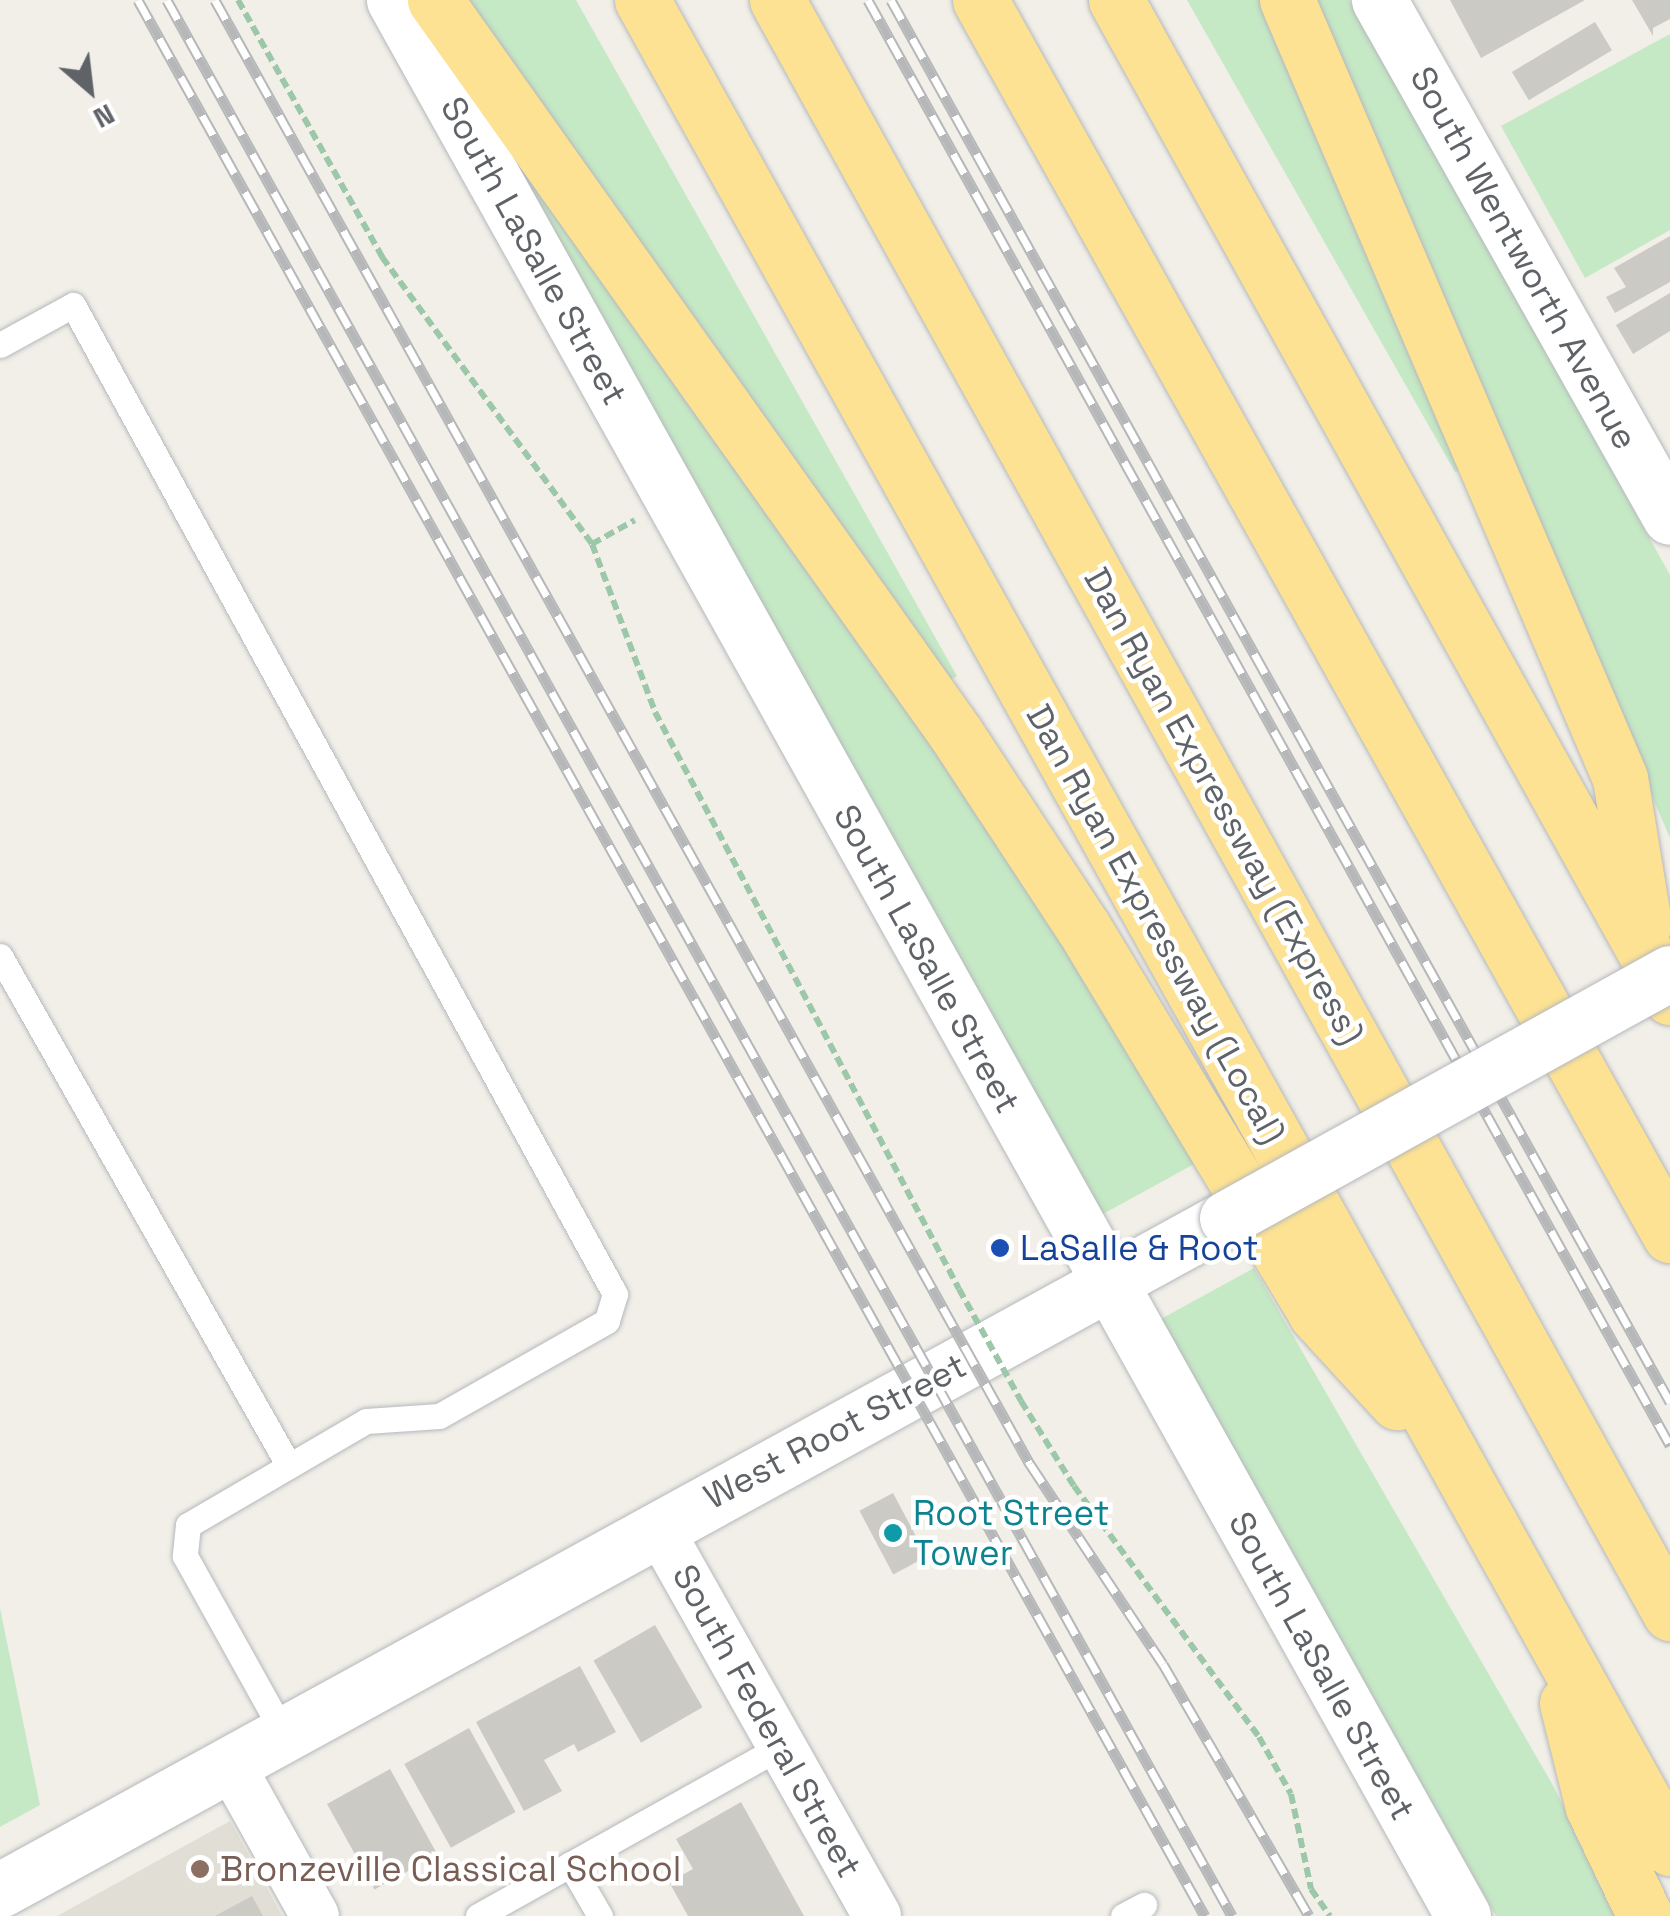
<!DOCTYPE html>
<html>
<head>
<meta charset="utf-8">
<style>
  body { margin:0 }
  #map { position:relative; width:1670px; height:1916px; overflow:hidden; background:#f1efe8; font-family:"Space Grotesk",sans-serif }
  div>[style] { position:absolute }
  .education>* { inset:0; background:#e1ded6 }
  .green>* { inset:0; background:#c5e8c5 }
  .building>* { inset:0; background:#cccac5; transform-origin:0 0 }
  .path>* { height:6px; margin-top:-3px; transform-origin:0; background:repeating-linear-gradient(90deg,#9cc7a9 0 10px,transparent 0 15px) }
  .roads { filter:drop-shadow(0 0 2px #b5b8bc) drop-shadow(0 0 2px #b5b8bc) }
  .service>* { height:25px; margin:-12.5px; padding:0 12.5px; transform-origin:12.5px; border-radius:12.5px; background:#fff }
  .minor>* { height:48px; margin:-24px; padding:0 24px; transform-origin:24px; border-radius:24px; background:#fff }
  .tertiary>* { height:55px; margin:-27.5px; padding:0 27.5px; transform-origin:27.5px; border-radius:27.5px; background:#fff }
  .secondary>* { height:55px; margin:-27.5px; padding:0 27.5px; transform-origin:27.5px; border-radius:27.5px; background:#fff }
  .motorway>* { height:55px; margin:-27.5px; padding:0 27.5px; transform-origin:27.5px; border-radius:27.5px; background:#fde293 }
  .rail>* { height:11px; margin-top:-5.5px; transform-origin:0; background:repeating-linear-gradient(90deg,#fff 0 22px,#b6b7b8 0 44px); box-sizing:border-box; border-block:2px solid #b6b7b8 }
  .path-bridge>* { height:6px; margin-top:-3px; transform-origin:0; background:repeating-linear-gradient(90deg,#9cc7a9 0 10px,transparent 0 15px) }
  .bridges { filter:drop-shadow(0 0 2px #b5b8bc) drop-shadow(0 0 2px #b5b8bc) }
  .tertiary-bridge>* { height:55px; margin:-27.5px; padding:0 27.5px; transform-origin:27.5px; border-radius:27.5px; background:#fff }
  .dots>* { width:28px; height:28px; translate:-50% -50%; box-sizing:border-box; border:5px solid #fff; border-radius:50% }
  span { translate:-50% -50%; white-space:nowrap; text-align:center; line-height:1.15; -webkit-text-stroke:9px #fff; paint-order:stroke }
  .street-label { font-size:35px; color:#5f6368 }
  .transit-label { font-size:35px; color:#164399 }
  .left { translate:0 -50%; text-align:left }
  .culture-label { font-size:35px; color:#0d838f }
  .education-label { font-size:35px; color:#785e54 }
  .north { position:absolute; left:40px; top:40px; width:100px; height:100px; -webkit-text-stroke:8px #fff; paint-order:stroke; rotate:152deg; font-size:28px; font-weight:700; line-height:40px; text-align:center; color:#5f6368 }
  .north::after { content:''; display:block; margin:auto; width:35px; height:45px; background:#5f6368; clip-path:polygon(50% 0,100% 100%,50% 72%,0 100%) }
</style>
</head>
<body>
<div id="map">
  <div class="education">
    <div style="clip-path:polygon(230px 1821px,282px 1916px,57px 1916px)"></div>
  </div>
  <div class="green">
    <div style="clip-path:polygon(467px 0,576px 0,957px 676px,947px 682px)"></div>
    <div style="clip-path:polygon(1187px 0,1265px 0,1465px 467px,1455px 472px)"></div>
    <div style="clip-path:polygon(1311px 0,1349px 0,1670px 575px,1670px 838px)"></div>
    <div style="clip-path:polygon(1670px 34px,1670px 230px,1585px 278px,1501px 126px)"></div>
    <div style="clip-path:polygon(504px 140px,1000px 844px,1196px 1163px,1103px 1214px)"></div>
    <div style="clip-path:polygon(1254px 1268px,1551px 1782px,1620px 1916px,1496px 1916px,1161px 1319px)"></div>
    <div style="clip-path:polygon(0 1608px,40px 1805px,0 1827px)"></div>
  </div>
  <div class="building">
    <div style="clip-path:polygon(1450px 0,1585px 0,1481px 58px)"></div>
    <div style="clip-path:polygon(1632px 0,1670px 0,1670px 19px,1653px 28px,1653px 36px)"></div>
    <div style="left:1595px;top:22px;width:33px;height:97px;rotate:59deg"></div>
    <div style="clip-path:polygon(1670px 236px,1670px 282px,1615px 313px,1606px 297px,1626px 287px,1614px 268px)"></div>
    <div style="clip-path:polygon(1670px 293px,1670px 331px,1633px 354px,1616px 325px)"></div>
    <div style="left:893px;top:1493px;width:72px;height:38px;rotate:62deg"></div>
    <div style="left:655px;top:1625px;width:95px;height:71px;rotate:60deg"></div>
    <div style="clip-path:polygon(580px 1666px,616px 1732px,578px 1752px,574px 1744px,544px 1760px,562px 1791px,524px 1811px,476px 1722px)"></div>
    <div style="left:469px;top:1728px;width:96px;height:74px;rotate:61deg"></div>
    <div style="left:390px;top:1769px;width:98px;height:72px;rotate:61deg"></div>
    <div style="clip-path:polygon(741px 1802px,804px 1916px,688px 1916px,669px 1882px,693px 1869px,676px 1839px)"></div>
    <div style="clip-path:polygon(252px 1896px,263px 1916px,215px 1916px)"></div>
  </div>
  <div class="path">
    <div style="left:238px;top:0;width:295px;rotate:60.7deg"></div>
    <div style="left:382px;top:257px;width:356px;rotate:53.8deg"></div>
    <div style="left:592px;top:544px;width:179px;rotate:69.4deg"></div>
    <div style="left:655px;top:712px;width:652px;rotate:62.22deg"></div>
    <div style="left:592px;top:544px;width:49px;rotate:-29.2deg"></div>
    <div style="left:1021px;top:1401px;width:100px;rotate:58.1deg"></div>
    <div style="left:1074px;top:1486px;width:312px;rotate:53.6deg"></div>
    <div style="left:1259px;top:1737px;width:65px;rotate:60.7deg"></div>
    <div style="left:1291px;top:1794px;width:97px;rotate:78.1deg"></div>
    <div style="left:1311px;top:1889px;width:33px;rotate:55deg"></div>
  </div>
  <div class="roads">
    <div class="service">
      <div style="left:0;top:345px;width:83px;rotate:-28.7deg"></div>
      <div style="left:73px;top:305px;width:1128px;rotate:61.28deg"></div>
      <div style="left:615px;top:1294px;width:28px;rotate:107deg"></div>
      <div style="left:607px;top:1321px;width:193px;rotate:150.5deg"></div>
      <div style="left:439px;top:1416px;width:73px;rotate:176.1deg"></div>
      <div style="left:366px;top:1421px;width:206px;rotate:149.7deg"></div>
      <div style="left:188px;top:1525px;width:31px;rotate:96deg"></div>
      <div style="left:185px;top:1556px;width:201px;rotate:60.9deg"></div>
      <div style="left:0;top:956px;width:586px;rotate:60.46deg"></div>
      <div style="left:570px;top:1864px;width:60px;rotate:60deg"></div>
      <div style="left:478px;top:1916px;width:347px;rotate:-29.2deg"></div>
      <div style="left:1123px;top:1916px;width:24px;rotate:-28deg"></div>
    </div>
    <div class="minor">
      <div style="left:658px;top:1527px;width:446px;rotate:60.6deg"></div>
      <div style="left:229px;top:1762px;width:176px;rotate:60.8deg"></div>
    </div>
    <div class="tertiary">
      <div style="left:0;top:1890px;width:1399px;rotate:-28.71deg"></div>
    </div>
    <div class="secondary">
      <div style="left:394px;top:0;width:2194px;rotate:60.84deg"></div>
      <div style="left:1379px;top:0;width:593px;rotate:60.63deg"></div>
    </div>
    <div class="motorway">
      <div style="left:435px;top:0;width:900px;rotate:54.63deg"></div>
      <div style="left:956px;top:734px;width:231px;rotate:56.7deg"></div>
      <div style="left:1083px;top:927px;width:452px;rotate:58.9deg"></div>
      <div style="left:1316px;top:1314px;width:120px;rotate:47.4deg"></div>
      <div style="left:642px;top:0;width:2115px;rotate:60.91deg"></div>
      <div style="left:777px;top:0;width:1844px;rotate:61.03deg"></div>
      <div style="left:980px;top:0;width:1415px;rotate:60.81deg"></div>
      <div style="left:1116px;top:0;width:1141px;rotate:60.94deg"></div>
      <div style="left:1287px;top:0;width:846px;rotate:66.83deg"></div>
      <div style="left:1620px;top:778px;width:148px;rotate:80.7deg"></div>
      <div style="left:1567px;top:1703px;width:107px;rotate:76deg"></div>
      <div style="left:1593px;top:1807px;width:121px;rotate:64.5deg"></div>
    </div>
  </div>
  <div class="rail">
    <div style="left:138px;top:0;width:2193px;rotate:60.89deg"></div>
    <div style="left:167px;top:0;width:2192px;rotate:60.93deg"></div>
    <div style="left:215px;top:0;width:1676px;rotate:60.9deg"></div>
    <div style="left:1030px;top:1464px;width:240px;rotate:56.4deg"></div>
    <div style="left:1163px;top:1664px;width:291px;rotate:59.9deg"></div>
    <div style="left:868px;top:0;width:1653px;rotate:60.97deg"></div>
    <div style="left:891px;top:0;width:1604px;rotate:60.94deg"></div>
  </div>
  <div class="path-bridge">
    <div style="left:959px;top:1289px;width:128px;rotate:61deg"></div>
  </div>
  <div class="bridges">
    <div class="tertiary-bridge">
      <div style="left:1227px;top:1218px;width:506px;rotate:-28.94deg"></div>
    </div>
  </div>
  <div class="dots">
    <div style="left:1000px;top:1248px;background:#1a4fb4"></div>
    <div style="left:893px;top:1533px;background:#0f9aa8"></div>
    <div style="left:200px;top:1869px;background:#8d6e63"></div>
  </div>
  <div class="street-label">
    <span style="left:534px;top:251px;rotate:61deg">South LaSalle Street</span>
    <span style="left:1524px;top:258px;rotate:61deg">South Wentworth Avenue</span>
    <span style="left:1224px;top:806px;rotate:61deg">Dan Ryan Expressway (Express)</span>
    <span style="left:1156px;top:924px;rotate:61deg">Dan Ryan Expressway (Local)</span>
    <span style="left:927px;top:959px;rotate:61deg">South LaSalle Street</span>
    <span style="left:835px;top:1431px;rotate:-28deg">West Root Street</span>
    <span style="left:1322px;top:1666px;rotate:61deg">South LaSalle Street</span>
    <span style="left:767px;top:1721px;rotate:61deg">South Federal Street</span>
  </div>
  <div class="transit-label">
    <span class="left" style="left:1020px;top:1248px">LaSalle &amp; Root</span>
  </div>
  <div class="culture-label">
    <span class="left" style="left:913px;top:1533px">Root Street<br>Tower</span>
  </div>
  <div class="education-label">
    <span class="left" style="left:220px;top:1869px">Bronzeville Classical School</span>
  </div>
  <div class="north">N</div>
</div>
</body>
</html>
